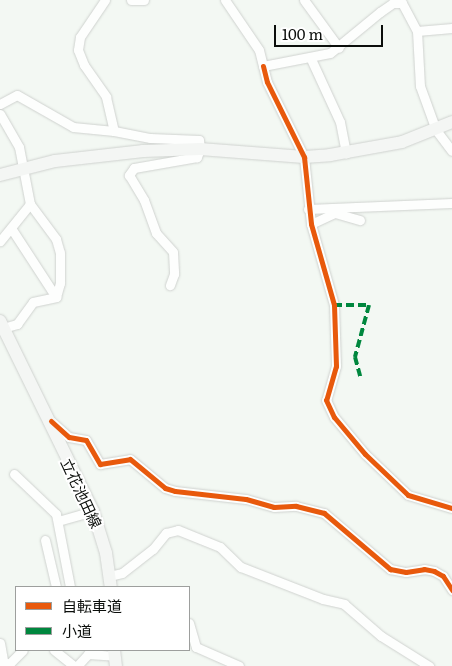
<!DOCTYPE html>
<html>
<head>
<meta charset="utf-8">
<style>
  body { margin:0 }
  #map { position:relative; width:452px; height:666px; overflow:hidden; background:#f3f8f3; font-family:Literata,"Noto Sans JP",serif }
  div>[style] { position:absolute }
  .roads { filter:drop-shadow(0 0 1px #cfd2cf) drop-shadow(0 0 1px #cfd2cf) }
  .street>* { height:9px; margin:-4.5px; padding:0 4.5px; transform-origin:4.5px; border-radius:4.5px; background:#fdfefd }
  .secondary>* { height:12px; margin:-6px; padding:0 6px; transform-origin:6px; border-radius:6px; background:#f4f6f4 }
  .quiet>* { height:4px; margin-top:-2px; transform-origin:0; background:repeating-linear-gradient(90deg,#00873e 0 8px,transparent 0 12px) }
  .cycleway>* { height:5px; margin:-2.5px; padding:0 2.5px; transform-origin:2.5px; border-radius:2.5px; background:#e8590c }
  span { translate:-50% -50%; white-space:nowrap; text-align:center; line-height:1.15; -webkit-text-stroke:4px #fff; paint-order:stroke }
  .street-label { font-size:15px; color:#0b0e0b }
  .legend { position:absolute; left:15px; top:586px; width:175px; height:65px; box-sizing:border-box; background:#fff; border:1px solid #9d9f9d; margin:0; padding:6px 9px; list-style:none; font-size:15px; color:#0b0e0b }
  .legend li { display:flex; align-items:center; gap:10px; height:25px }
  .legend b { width:25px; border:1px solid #9d9f9d }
  .scale { position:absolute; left:274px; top:25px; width:109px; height:22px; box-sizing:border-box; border:2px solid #0b0e0b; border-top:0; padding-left:6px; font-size:15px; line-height:18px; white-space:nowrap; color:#0b0e0b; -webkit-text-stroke:4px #fff; paint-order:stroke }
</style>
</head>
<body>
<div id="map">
  <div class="roads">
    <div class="street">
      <div style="left:105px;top:0;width:45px;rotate:124deg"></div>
      <div style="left:80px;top:37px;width:13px;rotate:99deg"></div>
      <div style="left:78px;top:50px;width:16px;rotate:68deg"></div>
      <div style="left:84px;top:65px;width:39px;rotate:55deg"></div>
      <div style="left:106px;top:97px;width:35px;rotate:77deg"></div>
      <div style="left:131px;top:0;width:13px"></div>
      <div style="left:225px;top:0;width:60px;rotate:55.8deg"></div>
      <div style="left:259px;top:50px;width:16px;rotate:76deg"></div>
      <div style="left:263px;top:66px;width:68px;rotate:-11deg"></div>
      <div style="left:330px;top:53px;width:65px;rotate:-39.4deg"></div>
      <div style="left:380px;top:12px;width:16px;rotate:-35deg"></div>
      <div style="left:393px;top:3px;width:9px"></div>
      <div style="left:402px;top:3px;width:32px;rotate:62deg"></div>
      <div style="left:417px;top:31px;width:55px;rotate:86.9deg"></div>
      <div style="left:420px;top:86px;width:47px;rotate:70deg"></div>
      <div style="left:436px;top:130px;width:26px;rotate:53deg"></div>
      <div style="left:304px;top:0;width:59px;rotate:53.9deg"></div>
      <div style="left:417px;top:31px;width:35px;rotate:-5deg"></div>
      <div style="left:311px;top:59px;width:69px;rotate:65.3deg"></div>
      <div style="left:340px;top:122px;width:32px;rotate:79deg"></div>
      <div style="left:263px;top:66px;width:16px;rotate:76deg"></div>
      <div style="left:267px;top:82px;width:84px;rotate:63.7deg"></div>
      <div style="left:304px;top:157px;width:67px;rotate:84deg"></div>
      <div style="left:311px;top:224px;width:84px;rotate:74.1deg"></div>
      <div style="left:334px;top:305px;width:61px;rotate:88.1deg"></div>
      <div style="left:336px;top:366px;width:35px;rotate:106deg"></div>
      <div style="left:326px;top:400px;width:19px;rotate:65deg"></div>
      <div style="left:334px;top:417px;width:48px;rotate:50deg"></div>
      <div style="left:365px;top:454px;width:59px;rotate:43.6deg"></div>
      <div style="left:408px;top:495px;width:46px;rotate:16.5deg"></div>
      <div style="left:0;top:104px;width:19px;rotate:-28deg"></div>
      <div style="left:17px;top:95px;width:64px;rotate:29.7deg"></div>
      <div style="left:73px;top:127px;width:41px;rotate:5.6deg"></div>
      <div style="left:114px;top:131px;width:37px;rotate:11deg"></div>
      <div style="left:150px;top:138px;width:49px;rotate:2.3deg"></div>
      <div style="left:199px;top:140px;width:9px;rotate:84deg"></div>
      <div style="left:200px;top:149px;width:9px;rotate:111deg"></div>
      <div style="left:197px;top:157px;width:64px;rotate:170.1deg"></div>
      <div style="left:134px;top:168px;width:9px;rotate:126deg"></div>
      <div style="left:129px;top:175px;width:29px;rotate:59deg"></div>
      <div style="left:144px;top:200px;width:35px;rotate:70deg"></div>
      <div style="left:156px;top:233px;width:25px;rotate:48deg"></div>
      <div style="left:173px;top:252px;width:22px;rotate:87deg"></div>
      <div style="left:174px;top:274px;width:12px;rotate:110deg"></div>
      <div style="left:0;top:114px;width:38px;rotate:60deg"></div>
      <div style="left:19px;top:147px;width:58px;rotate:79.1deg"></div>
      <div style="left:30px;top:204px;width:48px;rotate:129deg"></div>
      <div style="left:308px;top:209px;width:144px;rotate:-2.4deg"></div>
      <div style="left:311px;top:224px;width:26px;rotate:-25deg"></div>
      <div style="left:335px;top:213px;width:26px;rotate:16deg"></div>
      <div style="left:11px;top:228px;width:82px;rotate:56.9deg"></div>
      <div style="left:3px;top:328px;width:15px;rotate:-16deg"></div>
      <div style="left:17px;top:324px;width:27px;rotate:-54deg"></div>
      <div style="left:33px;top:302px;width:24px;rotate:-12deg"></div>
      <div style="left:56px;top:297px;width:15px;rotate:-74deg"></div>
      <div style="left:60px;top:283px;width:30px;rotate:-90deg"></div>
      <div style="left:60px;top:253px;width:15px;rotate:-106deg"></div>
      <div style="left:56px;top:239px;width:44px;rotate:-126.6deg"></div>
      <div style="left:51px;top:421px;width:24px;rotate:42deg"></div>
      <div style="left:69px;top:437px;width:17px;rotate:10deg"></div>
      <div style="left:86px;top:440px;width:28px;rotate:60deg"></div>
      <div style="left:100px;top:464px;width:30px;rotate:-9deg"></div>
      <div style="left:130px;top:459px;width:45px;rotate:39.6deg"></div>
      <div style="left:165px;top:488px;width:10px;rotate:17deg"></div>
      <div style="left:175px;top:491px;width:71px;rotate:6.4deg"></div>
      <div style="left:246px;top:499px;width:29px;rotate:16deg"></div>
      <div style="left:274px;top:507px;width:22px;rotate:-3deg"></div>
      <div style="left:296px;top:506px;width:29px;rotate:14deg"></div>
      <div style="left:324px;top:513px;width:87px;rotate:40.3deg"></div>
      <div style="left:390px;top:569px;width:16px;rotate:11deg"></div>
      <div style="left:406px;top:572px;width:18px;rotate:-9deg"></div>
      <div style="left:424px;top:569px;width:10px;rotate:11deg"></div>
      <div style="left:434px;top:571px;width:10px;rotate:29deg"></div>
      <div style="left:443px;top:576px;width:17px;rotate:57deg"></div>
      <div style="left:14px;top:474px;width:58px;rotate:43.6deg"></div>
      <div style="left:56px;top:514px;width:74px;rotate:79.1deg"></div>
      <div style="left:58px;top:521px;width:36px;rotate:-16deg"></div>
      <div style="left:45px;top:540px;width:48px;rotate:76.8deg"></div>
      <div style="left:109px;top:576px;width:13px;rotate:-13deg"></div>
      <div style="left:122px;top:573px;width:39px;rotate:-38deg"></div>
      <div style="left:153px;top:549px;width:21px;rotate:-51deg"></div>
      <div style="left:166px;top:533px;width:12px;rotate:-14deg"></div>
      <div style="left:178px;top:530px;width:45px;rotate:22deg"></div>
      <div style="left:220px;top:547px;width:29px;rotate:44deg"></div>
      <div style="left:241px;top:567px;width:88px;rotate:21.3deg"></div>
      <div style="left:323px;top:599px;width:22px;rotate:13deg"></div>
      <div style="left:344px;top:604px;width:49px;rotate:40.9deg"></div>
      <div style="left:381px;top:636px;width:57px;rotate:32deg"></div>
      <div style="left:189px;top:623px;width:25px;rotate:74deg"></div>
      <div style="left:196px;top:647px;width:47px;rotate:23.8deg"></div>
      <div style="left:0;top:643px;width:23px;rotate:80deg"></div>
      <div style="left:54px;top:650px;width:26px;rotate:39deg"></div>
      <div style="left:4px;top:664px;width:6px;rotate:-9deg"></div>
      <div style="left:10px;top:663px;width:18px;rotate:-45deg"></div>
      <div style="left:77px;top:666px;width:16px;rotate:-47deg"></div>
      <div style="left:88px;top:654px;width:27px;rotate:4deg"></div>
    </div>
    <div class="secondary">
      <div style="left:0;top:175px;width:57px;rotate:-14.3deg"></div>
      <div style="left:55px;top:161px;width:89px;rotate:-6.5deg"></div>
      <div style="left:143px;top:151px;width:57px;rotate:-2deg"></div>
      <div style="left:200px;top:149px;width:104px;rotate:4.4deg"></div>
      <div style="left:304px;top:157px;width:26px;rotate:-4deg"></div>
      <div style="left:330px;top:155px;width:73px;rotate:-10.2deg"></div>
      <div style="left:402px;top:142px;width:54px;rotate:-21.8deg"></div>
      <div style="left:0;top:321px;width:212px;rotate:63.9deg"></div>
      <div style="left:93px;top:511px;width:44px;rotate:72.8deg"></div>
      <div style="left:106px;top:553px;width:34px;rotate:82deg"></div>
      <div style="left:114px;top:650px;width:16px;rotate:83deg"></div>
    </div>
  </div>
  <div class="quiet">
    <div style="left:334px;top:305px;width:35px"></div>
    <div style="left:369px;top:305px;width:54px;rotate:105.1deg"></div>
    <div style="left:355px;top:357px;width:20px;rotate:75deg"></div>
  </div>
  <div class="cycleway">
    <div style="left:263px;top:66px;width:16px;rotate:76deg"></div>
    <div style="left:267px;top:82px;width:84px;rotate:63.7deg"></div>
    <div style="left:304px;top:157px;width:67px;rotate:84deg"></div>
    <div style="left:311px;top:224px;width:84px;rotate:74.1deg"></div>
    <div style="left:334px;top:305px;width:61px;rotate:88.1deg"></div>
    <div style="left:336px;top:366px;width:35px;rotate:106deg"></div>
    <div style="left:326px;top:400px;width:19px;rotate:65deg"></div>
    <div style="left:334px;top:417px;width:48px;rotate:50deg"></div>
    <div style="left:365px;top:454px;width:59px;rotate:43.6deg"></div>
    <div style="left:408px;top:495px;width:46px;rotate:16.5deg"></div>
    <div style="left:51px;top:421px;width:24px;rotate:42deg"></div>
    <div style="left:69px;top:437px;width:17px;rotate:10deg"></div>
    <div style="left:86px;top:440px;width:28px;rotate:60deg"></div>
    <div style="left:100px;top:464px;width:30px;rotate:-9deg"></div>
    <div style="left:130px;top:459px;width:45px;rotate:39.6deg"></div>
    <div style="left:165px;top:488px;width:10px;rotate:17deg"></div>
    <div style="left:175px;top:491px;width:71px;rotate:6.4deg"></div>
    <div style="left:246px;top:499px;width:29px;rotate:16deg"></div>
    <div style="left:274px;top:507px;width:22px;rotate:-3deg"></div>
    <div style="left:296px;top:506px;width:29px;rotate:14deg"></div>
    <div style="left:324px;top:513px;width:87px;rotate:40.3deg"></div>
    <div style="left:390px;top:569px;width:16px;rotate:11deg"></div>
    <div style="left:406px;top:572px;width:18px;rotate:-9deg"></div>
    <div style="left:424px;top:569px;width:10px;rotate:11deg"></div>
    <div style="left:434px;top:571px;width:10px;rotate:29deg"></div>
    <div style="left:443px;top:576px;width:17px;rotate:57deg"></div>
  </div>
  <div class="street-label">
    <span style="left:82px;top:493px;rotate:65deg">立花池田線</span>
  </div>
  <ul class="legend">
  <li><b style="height:6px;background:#e8590c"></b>自転車道</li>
  <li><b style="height:6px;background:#00873e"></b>小道</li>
  </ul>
  <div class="scale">100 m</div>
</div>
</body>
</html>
